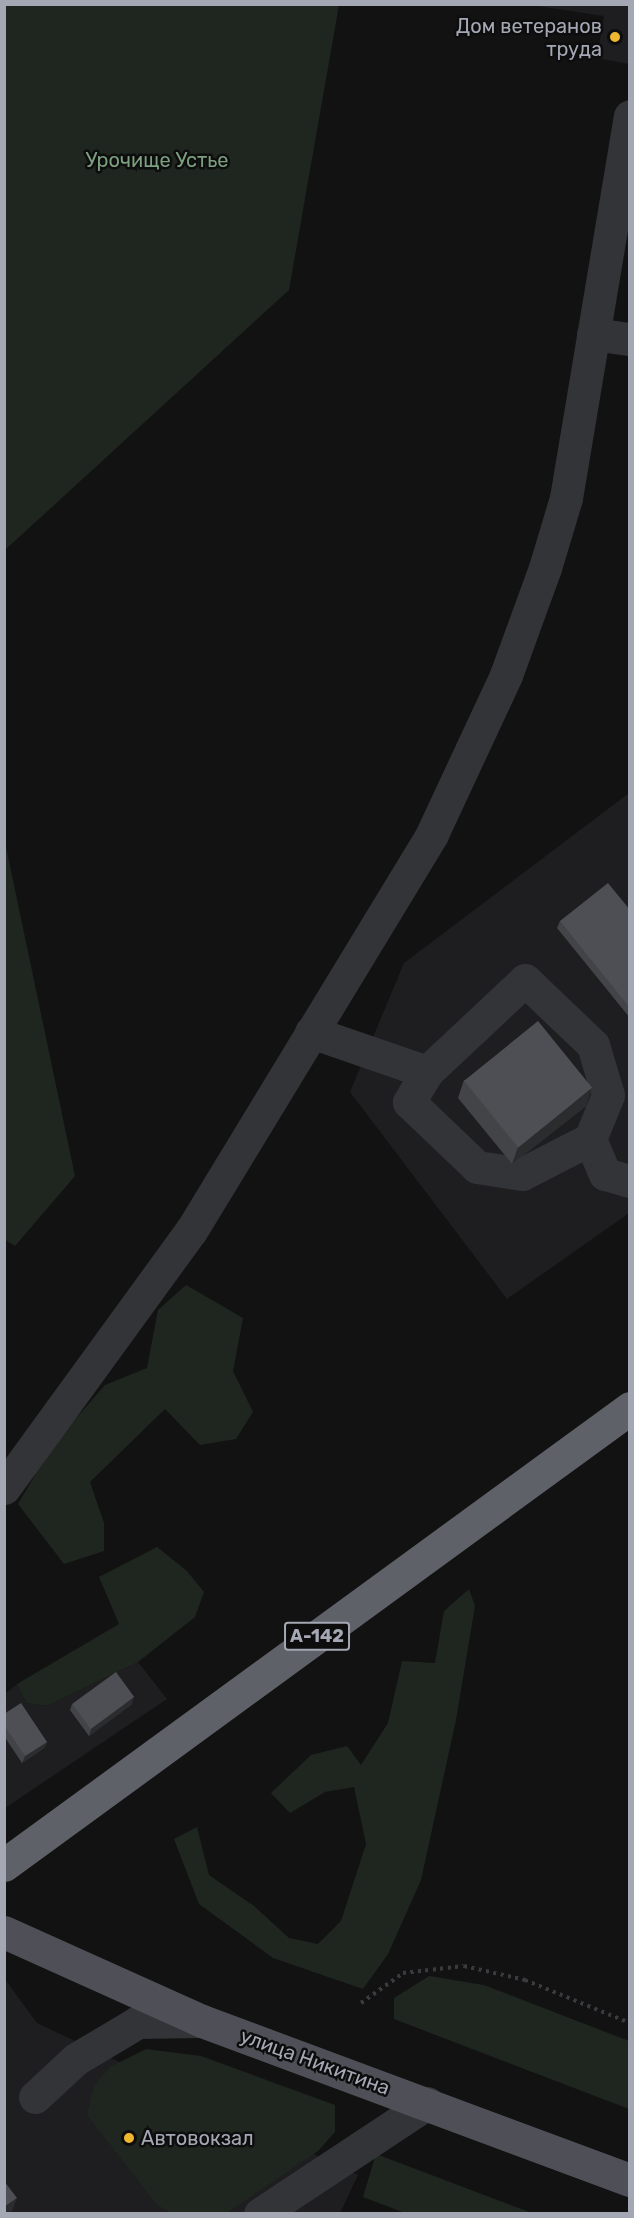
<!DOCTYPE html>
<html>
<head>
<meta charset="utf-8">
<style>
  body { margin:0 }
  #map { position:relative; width:634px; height:2218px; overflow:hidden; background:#121213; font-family:Rubik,sans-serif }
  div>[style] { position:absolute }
  .built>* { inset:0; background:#1e1e20 }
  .green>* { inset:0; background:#1e261f }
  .path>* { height:4px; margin-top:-2px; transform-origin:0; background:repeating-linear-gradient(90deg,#393b3f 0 3px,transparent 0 7.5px) }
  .minor>* { height:33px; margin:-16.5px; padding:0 16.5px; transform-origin:16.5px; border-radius:16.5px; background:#333438 }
  .major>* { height:33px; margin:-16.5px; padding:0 16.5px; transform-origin:16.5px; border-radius:16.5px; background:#4f5057 }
  .highway>* { height:33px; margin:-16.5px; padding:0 16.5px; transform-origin:16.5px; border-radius:16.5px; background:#5f6169 }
  .wall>* { inset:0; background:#434448 }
  .shaded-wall>* { inset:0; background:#2b2c2e }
  .building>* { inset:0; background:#4e4f54; transform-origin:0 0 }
  .dots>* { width:16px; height:16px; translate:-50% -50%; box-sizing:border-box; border:3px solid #0d0d0e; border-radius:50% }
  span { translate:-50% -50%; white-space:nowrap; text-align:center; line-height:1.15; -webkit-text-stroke:5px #0d0d0e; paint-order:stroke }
  .shield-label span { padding:2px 4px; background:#0d0d0e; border:2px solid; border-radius:4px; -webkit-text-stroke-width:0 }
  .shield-label { font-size:18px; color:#a4a8b4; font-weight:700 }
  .poi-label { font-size:20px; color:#a4a8b4 }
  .right { translate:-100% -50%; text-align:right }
  .left { translate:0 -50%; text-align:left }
  .park-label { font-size:20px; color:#7b9f7f }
  .street-label { font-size:20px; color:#a4a8b4 }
  .frame { position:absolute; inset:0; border:6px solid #a4a8b4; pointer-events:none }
</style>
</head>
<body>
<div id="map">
  <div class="built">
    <div style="clip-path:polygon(531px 5px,629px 5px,629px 64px,597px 58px,604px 16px)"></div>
    <div style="clip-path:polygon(629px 793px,629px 1213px,507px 1299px,350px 1092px,404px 963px)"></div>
    <div style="clip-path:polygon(138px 1662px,167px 1699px,5px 1808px,5px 1694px,17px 1684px,26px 1703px,47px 1706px)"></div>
    <div style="clip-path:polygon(4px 1978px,37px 2023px,358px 2175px,340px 2213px,5px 2213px)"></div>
  </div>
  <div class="green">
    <div style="clip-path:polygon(5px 4px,339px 5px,289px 290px,5px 550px)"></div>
    <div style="clip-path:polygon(5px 842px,75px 1176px,15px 1246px,4px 1239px)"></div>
    <div style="clip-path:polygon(186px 1285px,243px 1318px,233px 1371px,253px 1412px,236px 1439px,200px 1445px,165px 1409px,90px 1482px,104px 1523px,104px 1551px,64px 1564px,18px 1504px,52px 1446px,105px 1385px,147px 1368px,158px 1310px)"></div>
    <div style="clip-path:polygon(157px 1547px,187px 1571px,204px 1592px,195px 1617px,138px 1662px,47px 1706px,26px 1703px,17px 1684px,119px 1624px,99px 1577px)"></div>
    <div style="clip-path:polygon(469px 1589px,475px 1606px,456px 1720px,421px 1880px,388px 1954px,363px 1989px,273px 1958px,199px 1904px,174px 1839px,197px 1827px,209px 1875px,254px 1906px,289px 1938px,318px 1944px,341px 1921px,366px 1844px,354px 1787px,325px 1792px,290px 1813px,271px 1793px,311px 1755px,347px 1746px,361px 1765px,388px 1723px,402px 1661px,435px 1663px,444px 1611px)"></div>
    <div style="clip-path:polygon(429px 1976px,484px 1985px,629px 2041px,629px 2109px,394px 2019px,394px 1998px)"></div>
    <div style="clip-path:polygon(146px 2049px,201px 2056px,335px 2105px,335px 2132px,318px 2151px,227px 2213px,171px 2213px,157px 2205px,87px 2115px,94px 2086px,110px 2067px)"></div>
    <div style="clip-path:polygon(376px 2154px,532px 2213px,405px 2213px,363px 2197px)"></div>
  </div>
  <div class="path">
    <div style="left:361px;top:2003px;width:52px;rotate:-35.5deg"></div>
    <div style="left:403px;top:1973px;width:61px;rotate:-6.5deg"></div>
    <div style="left:464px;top:1966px;width:63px;rotate:12.9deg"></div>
    <div style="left:525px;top:1980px;width:113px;rotate:22.3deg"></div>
  </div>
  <div class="minor">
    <div style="left:593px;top:334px;width:37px;rotate:8deg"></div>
    <div style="left:311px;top:1032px;width:123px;rotate:19deg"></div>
    <div style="left:427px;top:1072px;width:134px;rotate:-43.2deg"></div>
    <div style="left:525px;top:980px;width:94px;rotate:43.7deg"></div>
    <div style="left:593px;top:1045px;width:52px;rotate:73.3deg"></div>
    <div style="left:608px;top:1095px;width:48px;rotate:112.2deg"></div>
    <div style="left:427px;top:1072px;width:35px;rotate:121deg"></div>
    <div style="left:409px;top:1102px;width:94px;rotate:43.7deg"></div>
    <div style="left:477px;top:1167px;width:46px;rotate:8.8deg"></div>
    <div style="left:522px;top:1174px;width:76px;rotate:-27.2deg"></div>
    <div style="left:590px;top:1139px;width:38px;rotate:67deg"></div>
    <div style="left:605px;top:1174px;width:26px;rotate:16deg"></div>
    <div style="left:4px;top:1488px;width:318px;rotate:-54deg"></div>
    <div style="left:191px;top:1231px;width:464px;rotate:-58.7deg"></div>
    <div style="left:432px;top:834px;width:175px;rotate:-65deg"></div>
    <div style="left:506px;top:675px;width:114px;rotate:-70deg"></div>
    <div style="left:545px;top:568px;width:73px;rotate:-73.3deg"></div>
    <div style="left:566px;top:498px;width:387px;rotate:-80.5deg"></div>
    <div style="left:35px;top:2097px;width:56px;rotate:-42.8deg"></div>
    <div style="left:76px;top:2059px;width:72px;rotate:-30.8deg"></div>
    <div style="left:138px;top:2022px;width:64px;rotate:-0.9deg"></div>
    <div style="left:260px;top:2214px;width:201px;rotate:-33.5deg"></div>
  </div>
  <div class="major">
    <div style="left:4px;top:1932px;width:217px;rotate:24.2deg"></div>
    <div style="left:202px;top:2021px;width:457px;rotate:20.4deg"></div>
  </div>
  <div class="highway">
    <div style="left:4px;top:1865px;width:775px;rotate:-36.13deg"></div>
  </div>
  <div class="wall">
    <div style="clip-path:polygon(630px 910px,630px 1018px,557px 928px,560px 921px)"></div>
    <div style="clip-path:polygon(464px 1080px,586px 1106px,512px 1164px,458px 1098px)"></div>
    <div style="clip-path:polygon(72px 1704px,132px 1704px,89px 1736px,70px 1710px)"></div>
    <div style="clip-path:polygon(4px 1714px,47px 1742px,44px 1748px,22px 1763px,4px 1736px)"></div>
  </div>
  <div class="shaded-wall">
    <div style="clip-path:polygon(592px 1088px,586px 1106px,512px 1164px,518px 1147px)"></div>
    <div style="clip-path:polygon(134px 1697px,132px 1704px,89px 1736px,91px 1729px)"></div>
    <div style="clip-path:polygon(47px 1742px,44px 1748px,22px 1763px,25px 1756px)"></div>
    <div style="clip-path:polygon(17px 2198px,12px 2211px,9px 2214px,4px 2214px,4px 2207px)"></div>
  </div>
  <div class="building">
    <div style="clip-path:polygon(608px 883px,630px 910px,630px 1008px,560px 921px)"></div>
    <div style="left:538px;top:1021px;width:86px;height:95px;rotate:51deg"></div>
    <div style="left:116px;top:1672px;width:31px;height:54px;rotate:54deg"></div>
    <div style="clip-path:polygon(21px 1703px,47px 1742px,25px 1756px,4px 1725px,4px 1714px)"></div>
    <div style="clip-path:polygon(4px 2181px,17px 2198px,4px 2207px)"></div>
  </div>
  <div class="dots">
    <div style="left:615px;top:37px;background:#edb730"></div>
    <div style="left:129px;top:2138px;background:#edb730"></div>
  </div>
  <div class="shield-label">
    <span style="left:317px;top:1636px">А-142</span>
  </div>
  <div class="poi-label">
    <span class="right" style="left:602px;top:38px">Дом ветеранов<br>труда</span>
    <span class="left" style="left:141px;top:2138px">Автовокзал</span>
  </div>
  <div class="park-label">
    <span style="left:157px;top:160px">Урочище Устье</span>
  </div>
  <div class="street-label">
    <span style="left:315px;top:2062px;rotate:20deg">улица Никитина</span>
  </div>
  <div class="frame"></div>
</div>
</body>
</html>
